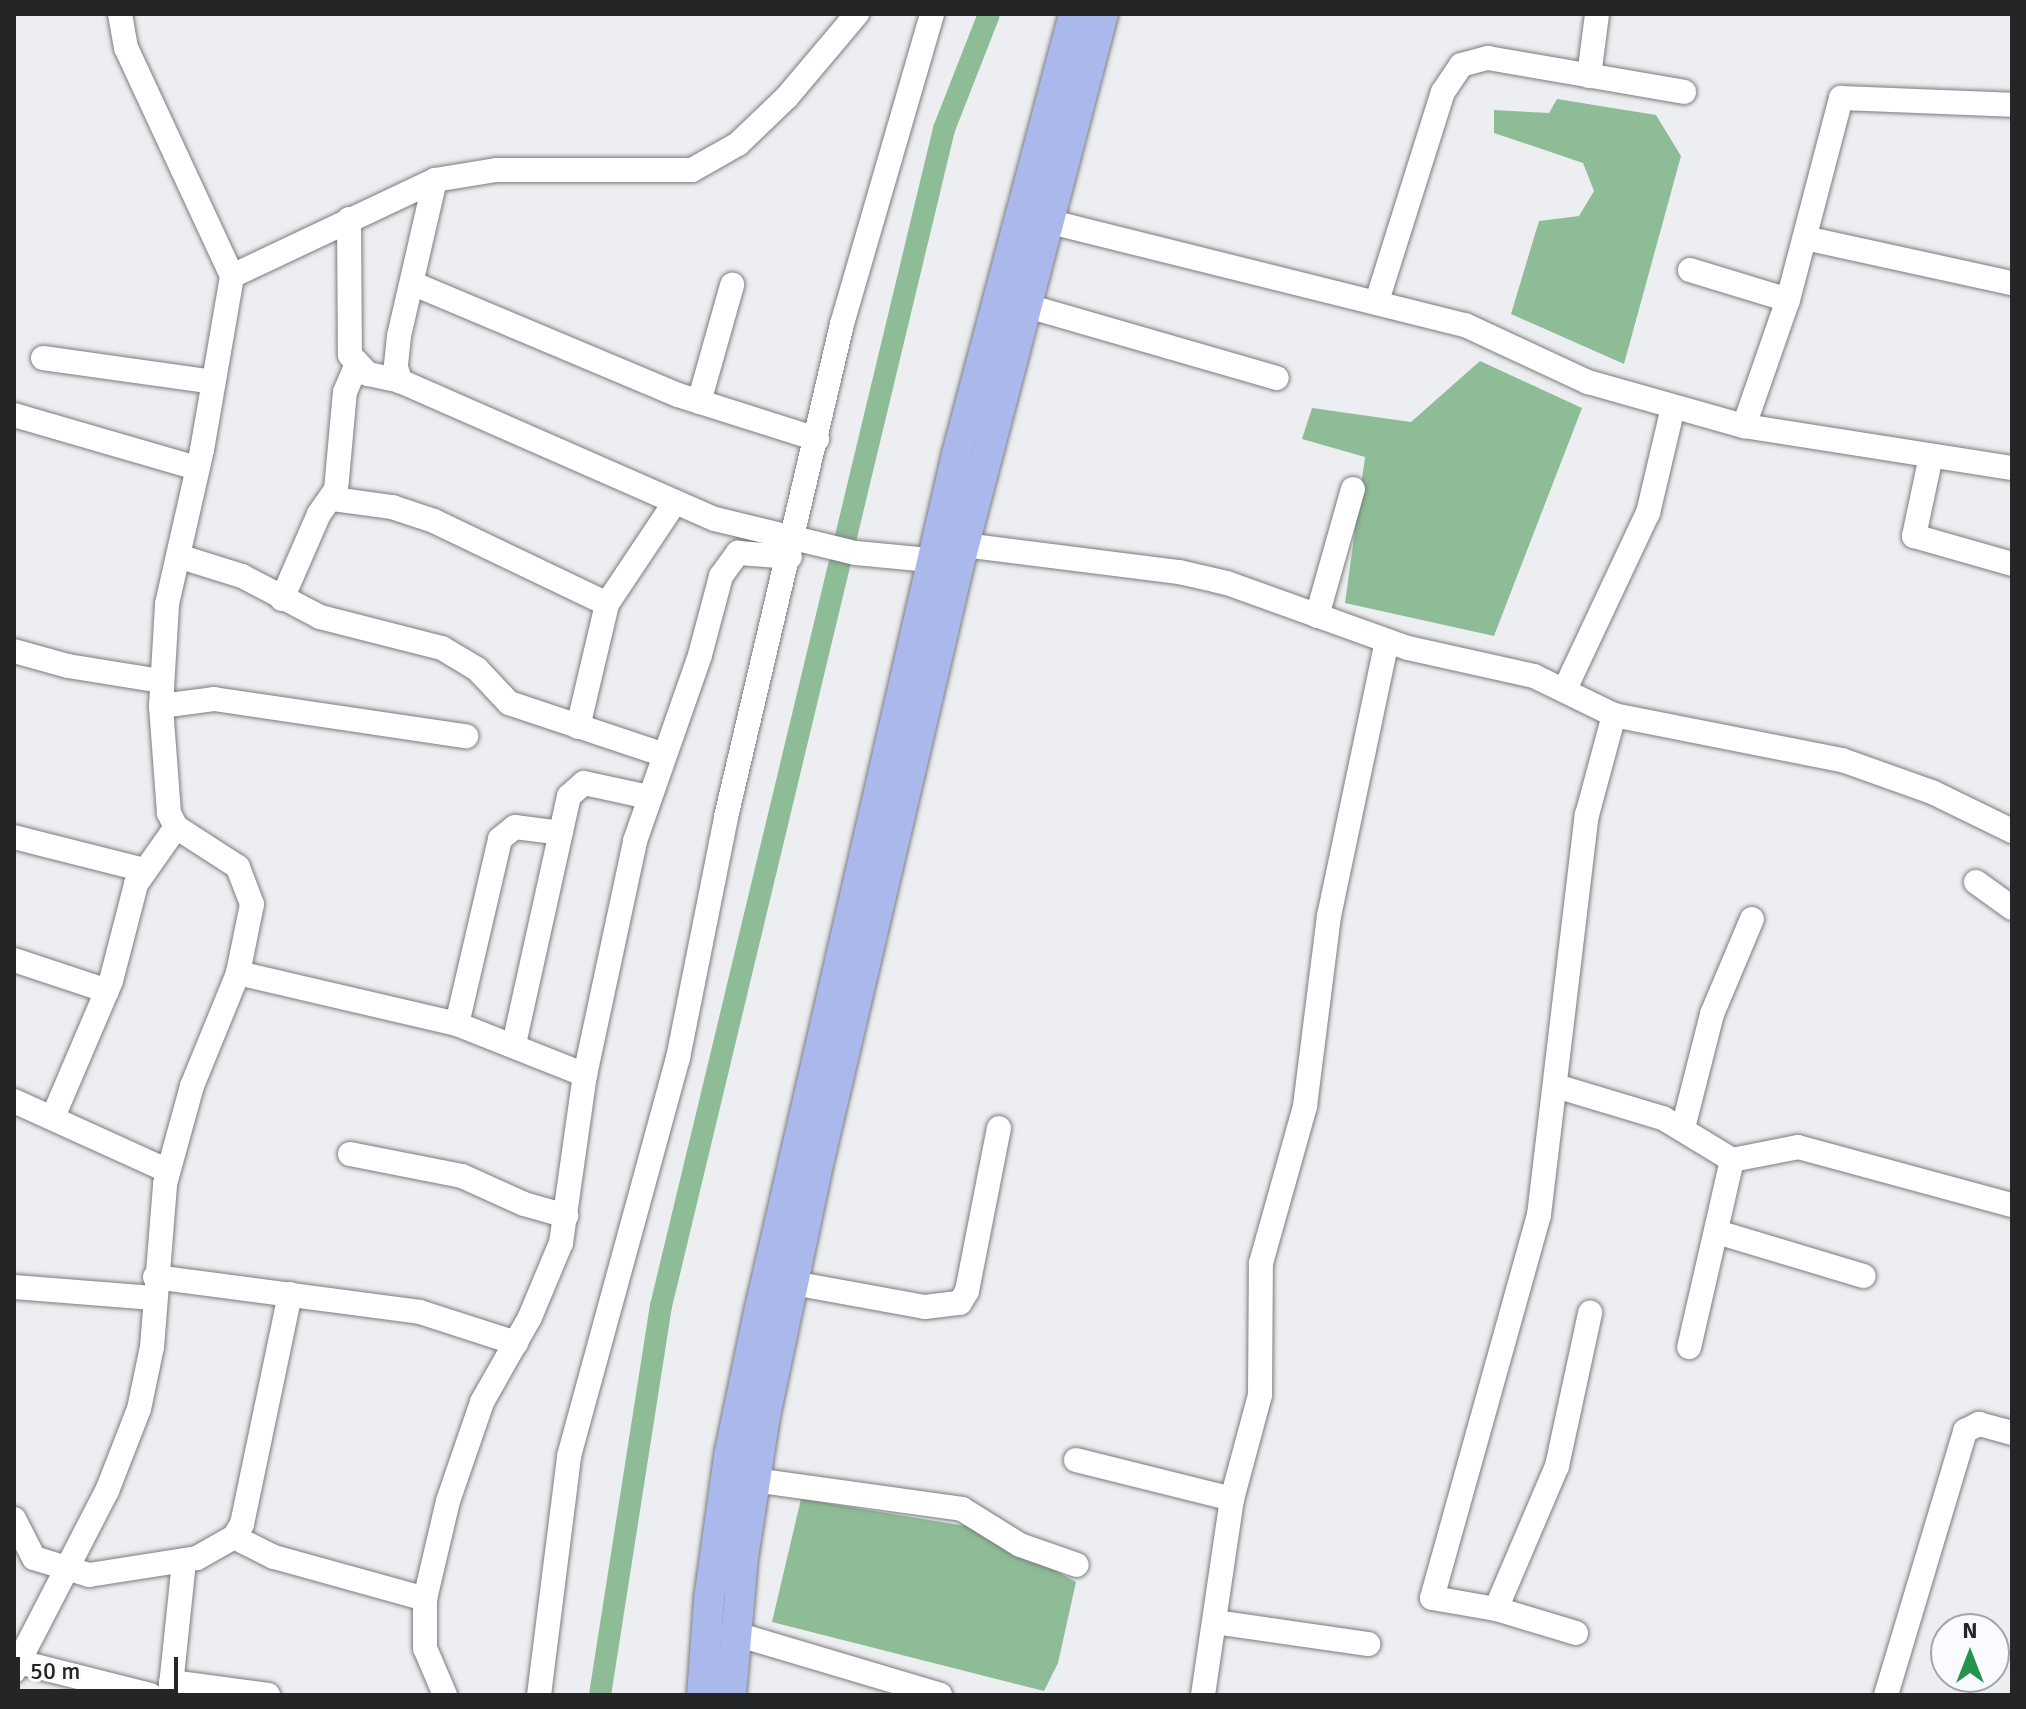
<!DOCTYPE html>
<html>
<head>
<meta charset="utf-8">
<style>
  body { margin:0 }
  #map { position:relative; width:2026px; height:1709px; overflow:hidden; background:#edeef1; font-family:Signika,sans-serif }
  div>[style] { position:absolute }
  .water>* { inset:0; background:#8ebc97 }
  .canal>* { height:22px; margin:-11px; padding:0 11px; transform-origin:11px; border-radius:11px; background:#8ebc97 }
  .roads { filter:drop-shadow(0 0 2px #7b7c7f) drop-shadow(0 0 2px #7b7c7f) }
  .minor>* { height:24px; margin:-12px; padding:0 12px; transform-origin:12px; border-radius:12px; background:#fff }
  .major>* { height:30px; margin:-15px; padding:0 15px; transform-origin:15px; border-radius:15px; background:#abb8eb }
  span { translate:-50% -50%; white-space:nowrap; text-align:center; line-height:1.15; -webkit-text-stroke:8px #fafbfe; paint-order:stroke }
  .frame { position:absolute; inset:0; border:16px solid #242526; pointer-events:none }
  .north { position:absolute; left:1930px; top:1613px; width:80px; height:80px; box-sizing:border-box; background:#fafbfe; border:2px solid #a4a5a8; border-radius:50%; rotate:0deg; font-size:22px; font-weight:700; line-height:32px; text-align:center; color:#242526 }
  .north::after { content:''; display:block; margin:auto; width:28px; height:36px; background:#26944d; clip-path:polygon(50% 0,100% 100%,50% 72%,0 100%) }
  .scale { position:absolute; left:16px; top:1657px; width:162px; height:36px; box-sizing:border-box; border:4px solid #242526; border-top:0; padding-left:10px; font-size:24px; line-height:28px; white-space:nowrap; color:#242526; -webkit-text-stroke:6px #fafbfe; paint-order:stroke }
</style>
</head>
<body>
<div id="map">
  <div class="water">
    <div style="clip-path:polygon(1557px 99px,1656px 115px,1681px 156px,1624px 364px,1511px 314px,1539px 221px,1579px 216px,1594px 191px,1583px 163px,1494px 133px,1494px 110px,1549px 113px)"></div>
    <div style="clip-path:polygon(1480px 361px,1582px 408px,1494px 636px,1345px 603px,1365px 457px,1302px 439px,1312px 408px,1411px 422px)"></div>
    <div style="clip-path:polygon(801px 1499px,978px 1528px,1076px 1582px,1058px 1663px,1044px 1691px,772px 1622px)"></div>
  </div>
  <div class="canal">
    <div style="left:600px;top:1695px;width:394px;rotate:-81.1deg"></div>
    <div style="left:661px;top:1306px;width:1211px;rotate:-76.48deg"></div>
    <div style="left:944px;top:129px;width:123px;rotate:-68.6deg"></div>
  </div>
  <div class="roads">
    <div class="minor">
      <div style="left:1589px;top:76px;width:63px;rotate:-82.6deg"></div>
      <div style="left:435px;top:180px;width:160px;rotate:103deg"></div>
      <div style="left:399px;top:336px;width:31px;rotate:96deg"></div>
      <div style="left:396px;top:367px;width:15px;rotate:74deg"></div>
      <div style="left:400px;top:381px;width:344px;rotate:23.7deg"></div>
      <div style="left:715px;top:519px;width:145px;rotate:13.6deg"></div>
      <div style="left:856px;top:553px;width:94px;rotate:5.5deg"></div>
      <div style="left:1031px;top:217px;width:447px;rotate:14deg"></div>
      <div style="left:1465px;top:325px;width:136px;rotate:24.9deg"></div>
      <div style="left:1588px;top:382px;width:162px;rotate:15.8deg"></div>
      <div style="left:1744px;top:426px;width:271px;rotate:8.9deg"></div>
      <div style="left:349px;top:219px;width:136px;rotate:89.6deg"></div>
      <div style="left:350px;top:355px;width:26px;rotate:47deg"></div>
      <div style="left:368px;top:374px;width:33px;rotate:12deg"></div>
      <div style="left:1805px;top:238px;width:212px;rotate:12.3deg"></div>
      <div style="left:1690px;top:270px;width:102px;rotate:17deg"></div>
      <div style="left:232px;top:276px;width:225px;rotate:-25.3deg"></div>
      <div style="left:435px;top:180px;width:62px;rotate:-9.3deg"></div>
      <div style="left:496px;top:170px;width:196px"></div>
      <div style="left:692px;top:170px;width:53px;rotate:-29.5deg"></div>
      <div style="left:738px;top:144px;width:68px;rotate:-43.8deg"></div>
      <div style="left:787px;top:97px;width:109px;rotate:-49.9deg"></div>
      <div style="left:414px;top:284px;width:286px;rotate:22.8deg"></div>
      <div style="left:678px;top:395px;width:146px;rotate:17.6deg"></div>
      <div style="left:1377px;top:301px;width:219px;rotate:-72.5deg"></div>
      <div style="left:1443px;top:92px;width:32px;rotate:-56deg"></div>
      <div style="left:1461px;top:65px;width:28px;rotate:-15deg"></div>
      <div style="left:1488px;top:58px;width:199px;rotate:9.8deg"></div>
      <div style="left:1024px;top:305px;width:263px;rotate:16.1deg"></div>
      <div style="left:43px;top:358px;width:172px;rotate:8deg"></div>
      <div style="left:699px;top:402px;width:122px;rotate:-74.2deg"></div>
      <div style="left:14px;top:415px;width:191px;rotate:16.2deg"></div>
      <div style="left:1744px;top:426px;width:133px;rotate:-70.8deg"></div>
      <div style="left:1788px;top:300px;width:209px;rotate:-75.3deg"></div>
      <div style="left:1841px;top:98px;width:171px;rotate:2.3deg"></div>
      <div style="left:1931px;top:456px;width:82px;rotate:102deg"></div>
      <div style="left:1914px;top:536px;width:102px;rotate:15.9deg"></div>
      <div style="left:333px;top:499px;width:60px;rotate:7.7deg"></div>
      <div style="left:392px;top:507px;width:44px;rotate:18.4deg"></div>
      <div style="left:434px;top:521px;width:192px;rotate:25.6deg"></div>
      <div style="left:964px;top:545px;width:217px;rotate:7.2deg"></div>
      <div style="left:1179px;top:572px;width:49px;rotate:12.9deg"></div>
      <div style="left:1227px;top:583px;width:192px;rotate:19.8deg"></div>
      <div style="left:1408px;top:648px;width:129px;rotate:12.5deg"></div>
      <div style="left:1534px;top:676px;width:89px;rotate:26deg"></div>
      <div style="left:1614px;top:715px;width:232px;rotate:11.2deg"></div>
      <div style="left:1842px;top:760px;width:96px;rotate:19.6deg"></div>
      <div style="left:1932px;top:792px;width:89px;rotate:26deg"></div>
      <div style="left:178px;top:556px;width:67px;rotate:17.4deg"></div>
      <div style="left:242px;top:576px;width:88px;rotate:27.7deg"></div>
      <div style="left:320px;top:617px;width:126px;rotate:14.3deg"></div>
      <div style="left:442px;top:648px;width:41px;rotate:31deg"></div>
      <div style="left:477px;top:669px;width:47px;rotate:46.7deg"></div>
      <div style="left:509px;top:703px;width:163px;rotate:18.5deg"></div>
      <div style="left:282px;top:599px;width:93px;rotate:-66.5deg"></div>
      <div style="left:319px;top:514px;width:29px;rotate:-55deg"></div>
      <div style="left:336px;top:490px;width:98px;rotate:-84.8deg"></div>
      <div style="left:345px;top:392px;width:28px;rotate:-67deg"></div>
      <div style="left:1317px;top:616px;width:132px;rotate:-74.2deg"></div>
      <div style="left:14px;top:651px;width:56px;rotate:15.5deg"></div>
      <div style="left:68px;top:666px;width:94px;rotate:9.2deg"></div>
      <div style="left:1565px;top:689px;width:195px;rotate:-64.8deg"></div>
      <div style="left:1648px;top:513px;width:109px;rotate:-76.7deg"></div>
      <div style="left:161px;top:706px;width:53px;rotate:-7.5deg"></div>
      <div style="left:214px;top:699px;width:255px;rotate:8.4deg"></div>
      <div style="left:578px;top:727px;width:126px;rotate:-76.7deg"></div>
      <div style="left:607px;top:604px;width:123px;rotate:-56.3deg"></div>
      <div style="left:14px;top:837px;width:134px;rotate:14.2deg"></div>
      <div style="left:1976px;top:882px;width:44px;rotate:35.8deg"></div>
      <div style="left:14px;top:960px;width:98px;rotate:18.4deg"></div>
      <div style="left:238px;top:973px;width:225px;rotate:13.1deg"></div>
      <div style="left:457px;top:1024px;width:138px;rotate:21.7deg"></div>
      <div style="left:585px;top:1075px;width:239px;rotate:-77.9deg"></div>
      <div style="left:635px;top:841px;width:197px;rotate:-70.7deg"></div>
      <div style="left:700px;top:655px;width:82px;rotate:-75.1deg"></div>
      <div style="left:721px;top:576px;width:29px;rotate:-54deg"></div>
      <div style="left:738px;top:553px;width:52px;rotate:4.4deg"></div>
      <div style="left:457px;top:1024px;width:190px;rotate:-76.9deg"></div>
      <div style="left:500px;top:839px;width:19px;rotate:-39deg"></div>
      <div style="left:515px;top:827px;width:46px;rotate:7.4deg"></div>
      <div style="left:514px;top:1044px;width:254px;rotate:-77.5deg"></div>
      <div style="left:569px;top:796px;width:20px;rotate:-41deg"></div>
      <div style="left:584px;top:783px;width:66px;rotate:12.2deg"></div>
      <div style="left:1556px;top:1086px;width:112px;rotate:16.7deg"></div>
      <div style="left:1663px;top:1118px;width:81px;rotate:31.3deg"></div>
      <div style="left:1732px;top:1160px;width:192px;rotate:102.9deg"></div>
      <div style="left:14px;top:1101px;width:169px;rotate:24.4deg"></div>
      <div style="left:53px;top:1117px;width:148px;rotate:-66.9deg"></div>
      <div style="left:111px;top:981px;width:100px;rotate:-75.5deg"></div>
      <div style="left:136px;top:884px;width:70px;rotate:-54.9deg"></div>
      <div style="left:1683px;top:1128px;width:118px;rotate:-75.7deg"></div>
      <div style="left:1712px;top:1014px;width:103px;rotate:-67.2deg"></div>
      <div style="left:350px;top:1154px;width:114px;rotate:11.1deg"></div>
      <div style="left:462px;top:1176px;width:68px;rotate:24.3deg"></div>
      <div style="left:524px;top:1204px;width:44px;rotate:15.9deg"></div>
      <div style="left:1732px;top:1160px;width:67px;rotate:-11.1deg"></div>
      <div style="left:1798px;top:1147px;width:222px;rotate:15.2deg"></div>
      <div style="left:1717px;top:1232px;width:153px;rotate:16.7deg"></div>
      <div style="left:155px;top:1277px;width:267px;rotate:7.5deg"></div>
      <div style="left:420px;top:1312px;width:101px;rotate:17.9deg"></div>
      <div style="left:793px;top:1283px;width:134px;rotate:10.3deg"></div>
      <div style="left:925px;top:1307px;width:35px;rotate:-7deg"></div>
      <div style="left:960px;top:1303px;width:14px;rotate:-60deg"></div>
      <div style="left:967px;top:1291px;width:166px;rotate:-78.9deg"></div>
      <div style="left:14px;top:1287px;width:140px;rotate:4.5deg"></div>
      <div style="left:1076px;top:1460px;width:161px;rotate:14deg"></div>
      <div style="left:754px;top:1480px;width:210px;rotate:7.9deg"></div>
      <div style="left:962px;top:1509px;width:68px;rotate:31.8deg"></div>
      <div style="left:1020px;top:1545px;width:60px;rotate:19.3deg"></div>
      <div style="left:14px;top:1519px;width:44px;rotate:62.9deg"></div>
      <div style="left:34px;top:1558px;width:58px;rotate:17.2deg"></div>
      <div style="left:89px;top:1575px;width:109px;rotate:-8.9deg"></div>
      <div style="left:197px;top:1558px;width:43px;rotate:-29.6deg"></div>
      <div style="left:234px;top:1537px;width:15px;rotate:-58deg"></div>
      <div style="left:242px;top:1524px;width:235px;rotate:-78.2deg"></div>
      <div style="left:234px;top:1537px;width:45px;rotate:26.6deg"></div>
      <div style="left:274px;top:1557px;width:157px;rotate:15.5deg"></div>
      <div style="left:1496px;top:1609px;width:65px;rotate:-170.2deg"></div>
      <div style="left:1432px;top:1598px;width:398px;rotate:-74.4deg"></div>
      <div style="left:1539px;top:1215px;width:403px;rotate:-83.2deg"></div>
      <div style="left:1587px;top:815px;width:104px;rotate:-74.9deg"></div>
      <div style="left:1215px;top:1622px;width:155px;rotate:8.2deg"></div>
      <div style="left:1576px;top:1633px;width:84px;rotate:-163.3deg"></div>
      <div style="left:1496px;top:1609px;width:155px;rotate:-66.9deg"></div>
      <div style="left:1557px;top:1466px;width:157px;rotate:-77.8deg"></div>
      <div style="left:736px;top:1634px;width:213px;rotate:16.6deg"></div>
      <div style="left:19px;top:1662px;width:135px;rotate:14.1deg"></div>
      <div style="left:14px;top:1671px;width:203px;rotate:-62.7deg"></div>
      <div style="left:107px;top:1491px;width:88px;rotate:-68.7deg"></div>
      <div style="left:139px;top:1409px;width:63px;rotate:-78.2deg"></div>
      <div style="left:152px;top:1347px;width:164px;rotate:-85.4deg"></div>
      <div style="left:165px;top:1184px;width:102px;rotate:-74.6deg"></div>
      <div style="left:192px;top:1086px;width:122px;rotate:-67.8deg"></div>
      <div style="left:238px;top:973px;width:70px;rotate:-78.5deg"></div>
      <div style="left:252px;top:904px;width:40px;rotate:-111deg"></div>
      <div style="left:238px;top:867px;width:74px;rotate:-147.2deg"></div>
      <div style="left:176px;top:827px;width:16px;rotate:-117deg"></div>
      <div style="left:169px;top:813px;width:107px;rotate:-94.3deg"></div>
      <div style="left:161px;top:706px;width:102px;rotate:-86.6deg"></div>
      <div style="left:167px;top:604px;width:158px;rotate:-77.2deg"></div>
      <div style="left:202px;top:450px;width:177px;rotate:-80.2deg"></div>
      <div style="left:232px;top:276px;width:251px;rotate:-114.9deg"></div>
      <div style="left:126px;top:48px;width:35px;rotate:-100deg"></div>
      <div style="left:171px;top:1682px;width:98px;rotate:7.6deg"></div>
      <div style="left:170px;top:1695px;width:135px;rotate:-84deg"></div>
      <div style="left:445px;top:1695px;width:51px;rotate:-113.1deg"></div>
      <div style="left:425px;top:1648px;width:49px;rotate:-90deg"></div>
      <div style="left:425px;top:1599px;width:101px;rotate:-76.8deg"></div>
      <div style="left:448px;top:1501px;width:105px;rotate:-71deg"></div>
      <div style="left:482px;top:1402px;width:98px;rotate:-60.5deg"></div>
      <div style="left:530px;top:1317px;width:80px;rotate:-67.3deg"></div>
      <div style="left:561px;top:1243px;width:170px;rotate:-81.9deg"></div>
      <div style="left:539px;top:1695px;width:241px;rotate:-82.8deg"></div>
      <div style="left:569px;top:1456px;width:413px;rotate:-74.7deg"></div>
      <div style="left:678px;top:1058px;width:246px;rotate:-78.7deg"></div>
      <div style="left:726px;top:817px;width:506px;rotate:-76.76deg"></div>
      <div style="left:842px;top:324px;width:323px;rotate:-73.8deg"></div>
      <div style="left:1203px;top:1695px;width:198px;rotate:-81.6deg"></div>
      <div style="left:1232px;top:1499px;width:108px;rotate:-74.9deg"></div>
      <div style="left:1260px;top:1395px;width:132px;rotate:-89.6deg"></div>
      <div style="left:1261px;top:1263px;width:163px;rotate:-74.3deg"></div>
      <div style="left:1305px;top:1106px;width:192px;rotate:-82.8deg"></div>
      <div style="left:1329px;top:916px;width:281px;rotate:-78.1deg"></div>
      <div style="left:1886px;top:1695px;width:276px;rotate:-73.3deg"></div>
      <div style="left:1965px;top:1431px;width:16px;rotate:-27deg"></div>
      <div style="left:1979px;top:1424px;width:34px;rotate:15deg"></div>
    </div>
    <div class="major">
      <div style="left:702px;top:1695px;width:96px;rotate:-85.8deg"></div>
      <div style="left:709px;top:1599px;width:144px;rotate:-82deg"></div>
      <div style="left:729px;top:1456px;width:151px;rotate:-78.2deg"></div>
      <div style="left:760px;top:1308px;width:876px;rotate:-77.01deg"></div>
      <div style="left:957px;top:454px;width:455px;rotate:-75.1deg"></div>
      <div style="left:731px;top:1695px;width:138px;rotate:-85deg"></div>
      <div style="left:743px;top:1558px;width:144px;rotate:-81.2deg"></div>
      <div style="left:765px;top:1416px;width:266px;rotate:-78.1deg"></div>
      <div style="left:820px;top:1156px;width:608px;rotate:-76.79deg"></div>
      <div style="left:959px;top:564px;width:569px;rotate:-75.33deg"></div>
    </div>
  </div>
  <div class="frame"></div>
  <div class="north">N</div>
  <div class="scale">50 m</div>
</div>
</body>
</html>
